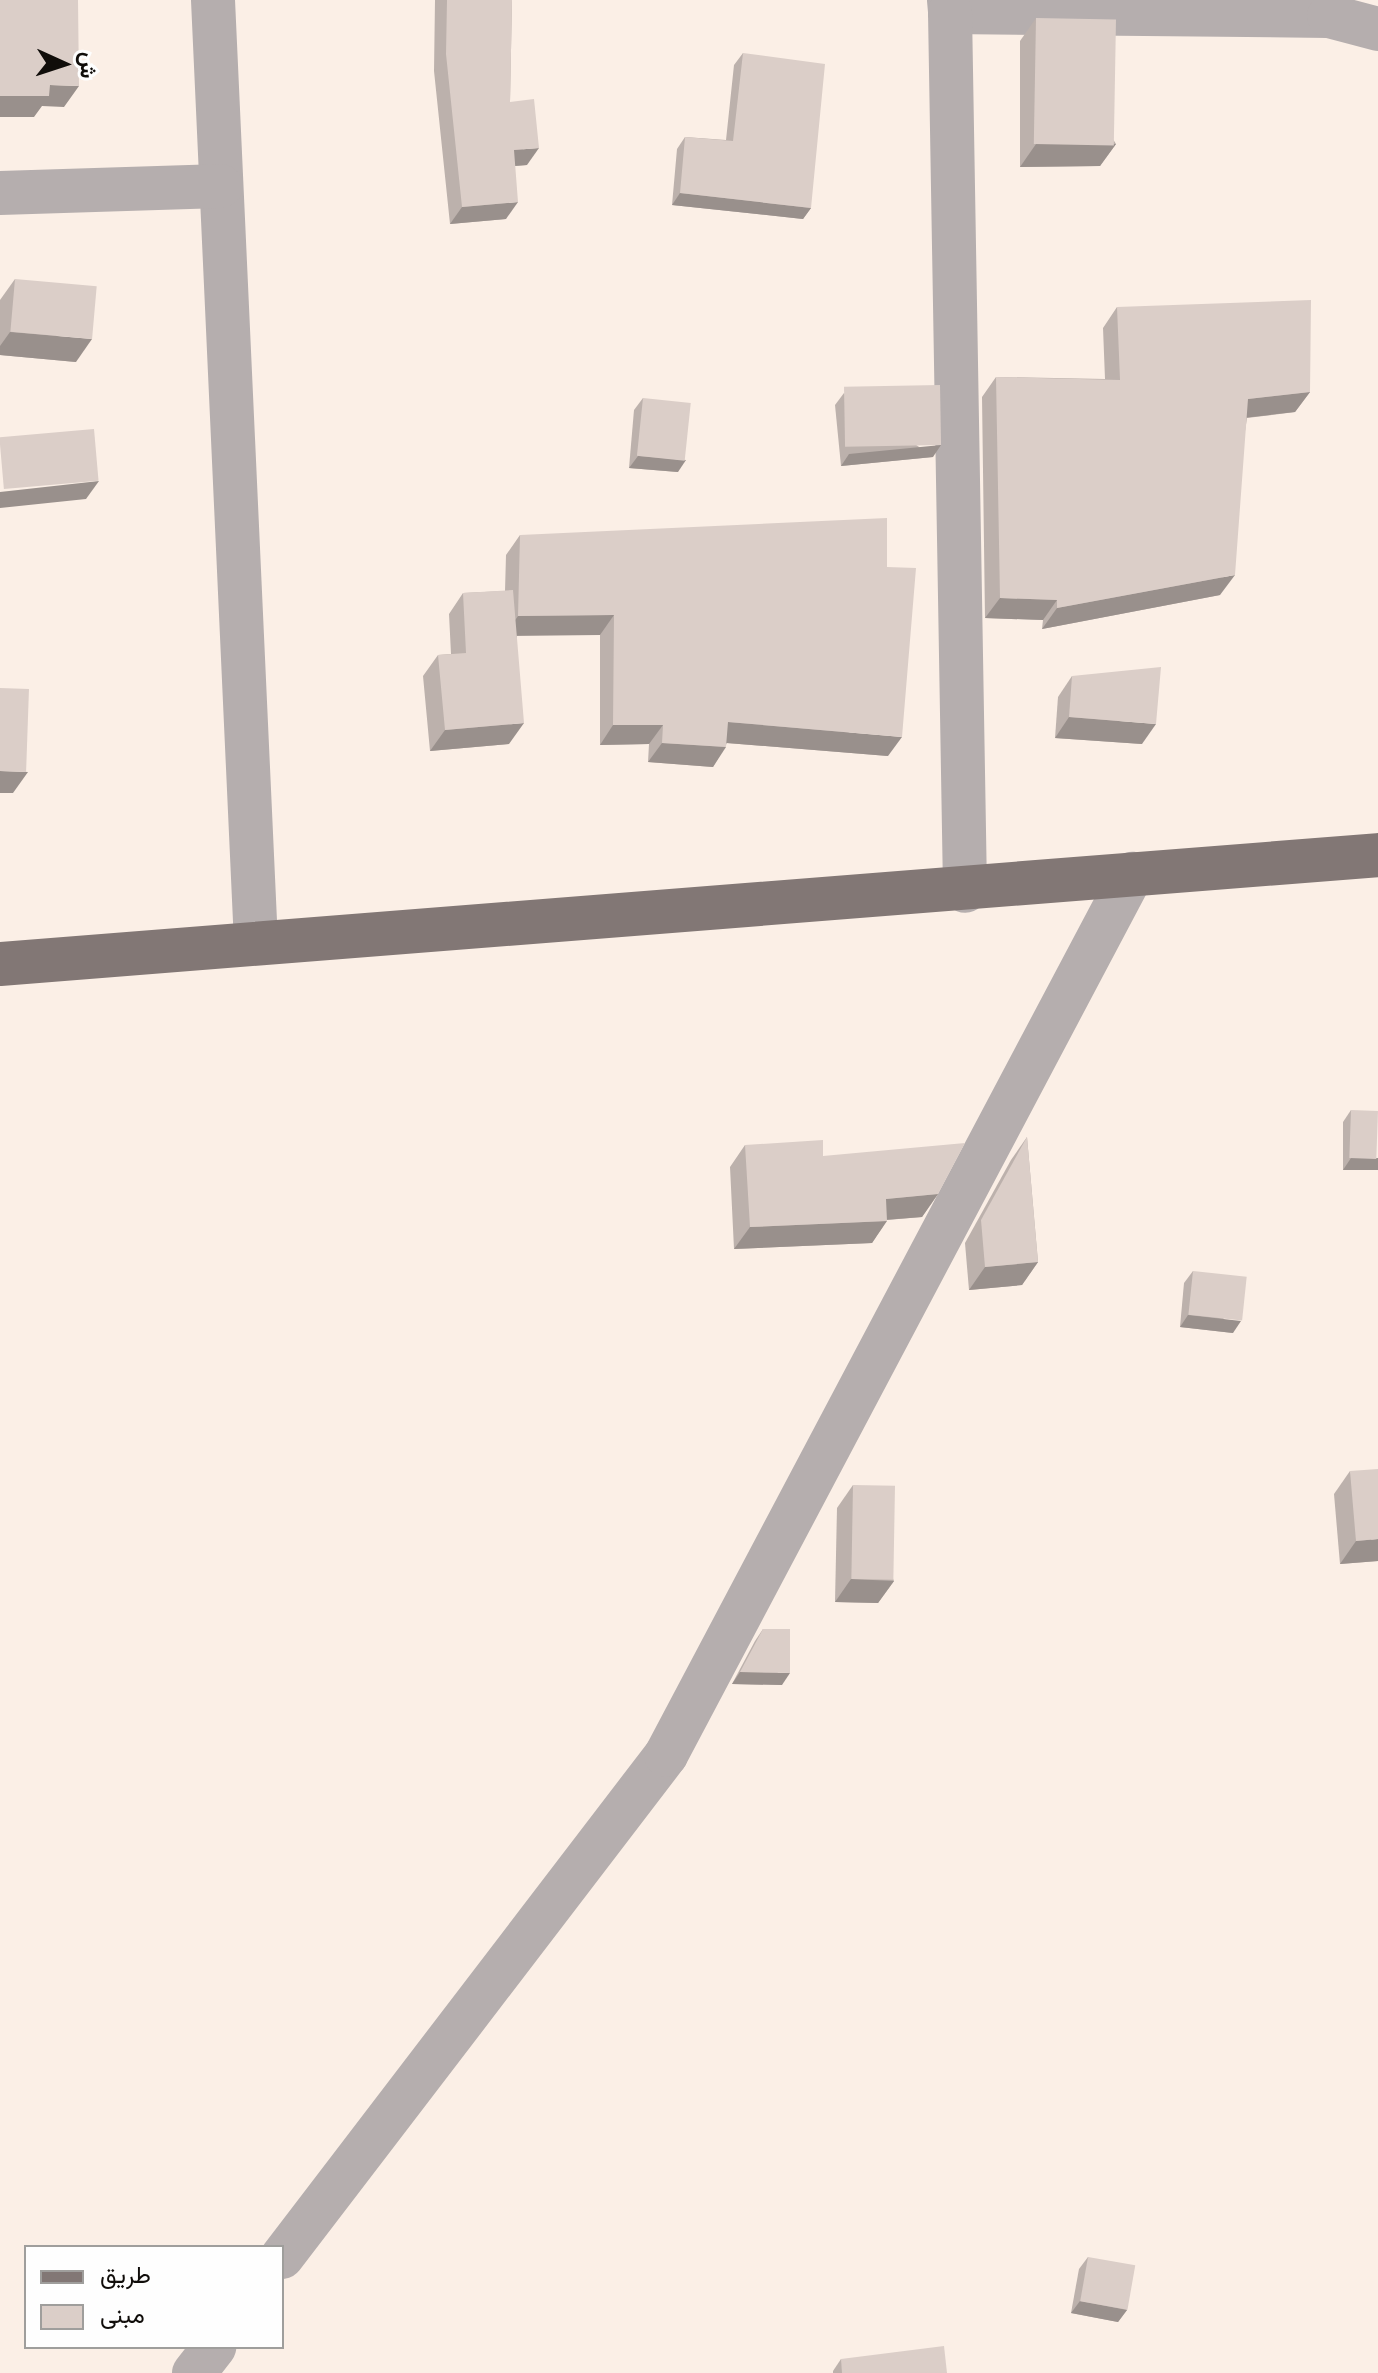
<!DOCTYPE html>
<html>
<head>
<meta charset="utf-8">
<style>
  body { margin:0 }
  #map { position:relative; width:1378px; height:2373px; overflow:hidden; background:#fbefe6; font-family:Arial,Vazirmatn,sans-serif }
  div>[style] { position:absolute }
  .minor>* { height:44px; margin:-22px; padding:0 22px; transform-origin:22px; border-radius:22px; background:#b5aeae }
  .primary>* { height:44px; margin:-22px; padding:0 22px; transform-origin:22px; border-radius:22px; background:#827775 }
  .wall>* { inset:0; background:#bcb1ac }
  .shaded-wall>* { inset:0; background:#99908c }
  .building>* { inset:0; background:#dbcec8; transform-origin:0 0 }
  span { translate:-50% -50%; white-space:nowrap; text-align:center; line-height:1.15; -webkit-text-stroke:8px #fefefe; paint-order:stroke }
  .legend { position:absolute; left:24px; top:2245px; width:260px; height:104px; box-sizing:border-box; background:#fefefe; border:2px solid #9f9e9c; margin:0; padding:10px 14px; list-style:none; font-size:24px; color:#100d0a }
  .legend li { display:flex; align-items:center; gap:16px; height:40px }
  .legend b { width:40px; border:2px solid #9f9e9c }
  .north { position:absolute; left:24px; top:24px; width:80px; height:80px; -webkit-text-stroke:6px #fefefe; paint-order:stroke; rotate:93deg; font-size:22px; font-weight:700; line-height:32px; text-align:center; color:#100d0a }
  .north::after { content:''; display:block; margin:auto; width:28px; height:36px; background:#100d0a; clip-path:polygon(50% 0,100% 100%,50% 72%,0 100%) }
</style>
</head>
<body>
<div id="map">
  <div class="minor">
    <div style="left:213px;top:0;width:944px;rotate:87.39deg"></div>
    <div style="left:949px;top:0;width:12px;rotate:85deg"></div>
    <div style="left:950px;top:12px;width:379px;rotate:0.6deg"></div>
    <div style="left:1329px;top:16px;width:51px;rotate:14.9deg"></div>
    <div style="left:950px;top:12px;width:879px;rotate:89.02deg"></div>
    <div style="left:0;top:193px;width:221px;rotate:-1.8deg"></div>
    <div style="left:282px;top:2257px;width:632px;rotate:-52.59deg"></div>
    <div style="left:666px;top:1755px;width:997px;rotate:-62.12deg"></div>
    <div style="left:194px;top:2373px;width:33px;rotate:-52deg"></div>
  </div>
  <div class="primary">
    <div style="left:0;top:964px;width:1382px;rotate:-4.52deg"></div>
  </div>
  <div class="wall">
    <div style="clip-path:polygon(435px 0,512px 0,510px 102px,527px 165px,515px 166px,506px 219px,450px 224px,434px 71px)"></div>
    <div style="clip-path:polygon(1036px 18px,1116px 144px,1100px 166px,1020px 167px,1020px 41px)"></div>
    <div style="clip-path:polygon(743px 53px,811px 208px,803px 219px,672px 205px,677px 149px,685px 137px,726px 140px,734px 65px)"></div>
    <div style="clip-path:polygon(15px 279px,76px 362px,0 355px,0 300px)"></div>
    <div style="clip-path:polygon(1117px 307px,1310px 392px,1295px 412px,1247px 418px,1220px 595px,1042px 629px,1043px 620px,985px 618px,982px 397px,996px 377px,1105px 379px,1103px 328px)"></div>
    <div style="clip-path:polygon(844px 393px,933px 457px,841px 466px,835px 405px)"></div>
    <div style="clip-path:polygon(643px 398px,678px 472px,629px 468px,634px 410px)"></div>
    <div style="clip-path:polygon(520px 535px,888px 756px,727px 743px,713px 767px,648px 762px,649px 744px,600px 745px,600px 635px,517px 635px,509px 744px,430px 751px,423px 676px,438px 655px,451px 654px,449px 614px,463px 593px,505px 591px,506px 555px)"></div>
    <div style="clip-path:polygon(1072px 676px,1142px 744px,1055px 738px,1058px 697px)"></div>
    <div style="clip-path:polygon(1351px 1110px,1378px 1170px,1343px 1170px,1343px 1122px)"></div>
    <div style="clip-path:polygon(1027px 1137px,1038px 1262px,1022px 1285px,969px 1290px,965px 1243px,1011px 1160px)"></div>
    <div style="clip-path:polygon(745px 1145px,823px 1156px,938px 1194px,922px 1217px,887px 1220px,872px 1243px,734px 1249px,730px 1167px)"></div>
    <div style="clip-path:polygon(1193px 1271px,1233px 1333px,1180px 1327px,1184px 1283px)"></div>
    <div style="clip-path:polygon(1350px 1471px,1378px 1561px,1340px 1564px,1334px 1494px)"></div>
    <div style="clip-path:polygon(853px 1485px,894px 1581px,878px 1603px,835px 1602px,837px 1508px)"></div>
    <div style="clip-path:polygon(763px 1629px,782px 1685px,732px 1684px,755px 1641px)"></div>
    <div style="clip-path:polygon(1088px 2257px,1127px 2310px,1118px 2322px,1071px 2313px,1079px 2269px)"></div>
    <div style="clip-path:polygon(841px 2359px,947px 2373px,833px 2373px,833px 2371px)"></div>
  </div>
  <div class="shaded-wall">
    <div style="clip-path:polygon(50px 85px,79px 86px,64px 107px,42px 106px,34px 117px,0 117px,0 96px)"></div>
    <div style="clip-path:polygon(1036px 144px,1116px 144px,1100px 166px,1020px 167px)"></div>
    <div style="clip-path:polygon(539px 148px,527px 165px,502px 167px,514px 150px)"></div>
    <div style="clip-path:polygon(680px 193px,811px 208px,803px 219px,672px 205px)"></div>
    <div style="clip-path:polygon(518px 202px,506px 219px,450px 224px,462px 207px)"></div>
    <div style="clip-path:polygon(10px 332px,92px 339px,76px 362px,0 355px,0 346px)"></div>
    <div style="clip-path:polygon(1310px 392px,1295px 412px,1234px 419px,1248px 399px)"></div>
    <div style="clip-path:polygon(941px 445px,933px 457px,841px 466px,849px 454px)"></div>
    <div style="clip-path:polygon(638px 456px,686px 460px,678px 472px,629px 468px)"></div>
    <div style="clip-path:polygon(99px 481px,86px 499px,0 508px,0 492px)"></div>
    <div style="clip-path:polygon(1235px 575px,1220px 595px,1042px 629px,1057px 608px)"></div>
    <div style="clip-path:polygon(1000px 598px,1057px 600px,1043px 620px,985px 618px)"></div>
    <div style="clip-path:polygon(614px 615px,600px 635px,504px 636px,518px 616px)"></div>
    <div style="clip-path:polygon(1069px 717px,1156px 724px,1142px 744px,1055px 738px)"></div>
    <div style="clip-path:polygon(728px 722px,902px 737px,888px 756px,714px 742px)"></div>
    <div style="clip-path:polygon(524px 723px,509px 744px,430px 751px,445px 730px)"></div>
    <div style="clip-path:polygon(613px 725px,663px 725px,649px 744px,600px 745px)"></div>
    <div style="clip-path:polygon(662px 743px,726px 747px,713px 767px,648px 762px)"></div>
    <div style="clip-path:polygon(0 771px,28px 772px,13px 793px,0 793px)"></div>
    <div style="clip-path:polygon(1351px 1158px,1378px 1158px,1378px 1170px,1343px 1170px)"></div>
    <div style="clip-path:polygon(938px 1194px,922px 1217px,871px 1221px,886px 1199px)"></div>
    <div style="clip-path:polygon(887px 1221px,872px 1243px,734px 1249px,750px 1227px)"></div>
    <div style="clip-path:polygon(1038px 1262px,1022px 1285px,969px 1290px,985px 1267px)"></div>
    <div style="clip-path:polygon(1188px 1315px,1241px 1321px,1233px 1333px,1180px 1327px)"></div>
    <div style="clip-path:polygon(1378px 1539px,1378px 1561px,1340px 1564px,1356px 1541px)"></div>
    <div style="clip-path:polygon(851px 1579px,894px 1581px,878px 1603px,835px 1602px)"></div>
    <div style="clip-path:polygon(740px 1672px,790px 1673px,782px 1685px,732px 1684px)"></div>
    <div style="clip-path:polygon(1080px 2301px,1127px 2310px,1118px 2322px,1071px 2313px)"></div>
  </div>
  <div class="building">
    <div style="clip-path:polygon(0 0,78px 0,79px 86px,50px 85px,49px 96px,0 96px)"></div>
    <div style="clip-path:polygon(447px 0,512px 0,510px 102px,534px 99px,539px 148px,514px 150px,518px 202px,462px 207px,446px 54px)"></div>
    <div style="left:1036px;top:18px;width:80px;height:126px;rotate:1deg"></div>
    <div style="clip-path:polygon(743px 53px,825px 64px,811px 208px,680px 193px,685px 137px,733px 141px)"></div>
    <div style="left:15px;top:279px;width:82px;height:53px;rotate:5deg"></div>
    <div style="clip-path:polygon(1311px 300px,1310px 392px,1248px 399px,1235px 575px,1057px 608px,1057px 600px,1000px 598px,996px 377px,1120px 380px,1117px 307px)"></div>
    <div style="left:940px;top:385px;width:60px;height:96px;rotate:89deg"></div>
    <div style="left:643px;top:398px;width:48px;height:58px;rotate:6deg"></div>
    <div style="left:94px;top:429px;width:52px;height:95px;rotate:85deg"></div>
    <div style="clip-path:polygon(887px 518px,887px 567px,916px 568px,902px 737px,728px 722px,726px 747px,662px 743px,663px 725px,613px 725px,614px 615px,518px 616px,520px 535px)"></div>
    <div style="clip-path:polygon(513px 590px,524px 723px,445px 730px,438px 655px,466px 653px,463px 593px)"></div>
    <div style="clip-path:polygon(1161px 667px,1156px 724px,1069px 717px,1072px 676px)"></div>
    <div style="left:0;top:688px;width:29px;height:83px;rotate:2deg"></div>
    <div style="left:1351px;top:1110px;width:27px;height:48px;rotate:2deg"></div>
    <div style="clip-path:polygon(1027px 1137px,1038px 1262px,985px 1267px,981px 1220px)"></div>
    <div style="clip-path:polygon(823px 1140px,823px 1156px,965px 1143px,938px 1194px,886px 1199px,887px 1221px,750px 1227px,745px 1145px)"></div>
    <div style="left:1193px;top:1271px;width:54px;height:44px;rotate:6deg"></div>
    <div style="clip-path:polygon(1378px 1469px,1378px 1539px,1356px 1541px,1350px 1471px)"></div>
    <div style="left:853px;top:1485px;width:42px;height:94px;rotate:1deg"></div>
    <div style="clip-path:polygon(763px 1629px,790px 1629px,790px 1673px,740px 1672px)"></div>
    <div style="left:1088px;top:2257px;width:48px;height:45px;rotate:10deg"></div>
    <div style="clip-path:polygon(944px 2346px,947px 2373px,842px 2373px,841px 2359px)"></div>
  </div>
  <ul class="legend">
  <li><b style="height:10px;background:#827775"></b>طريق</li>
  <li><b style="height:22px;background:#dbcec8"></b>مبنى</li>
  </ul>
  <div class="north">ش</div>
</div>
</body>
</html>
